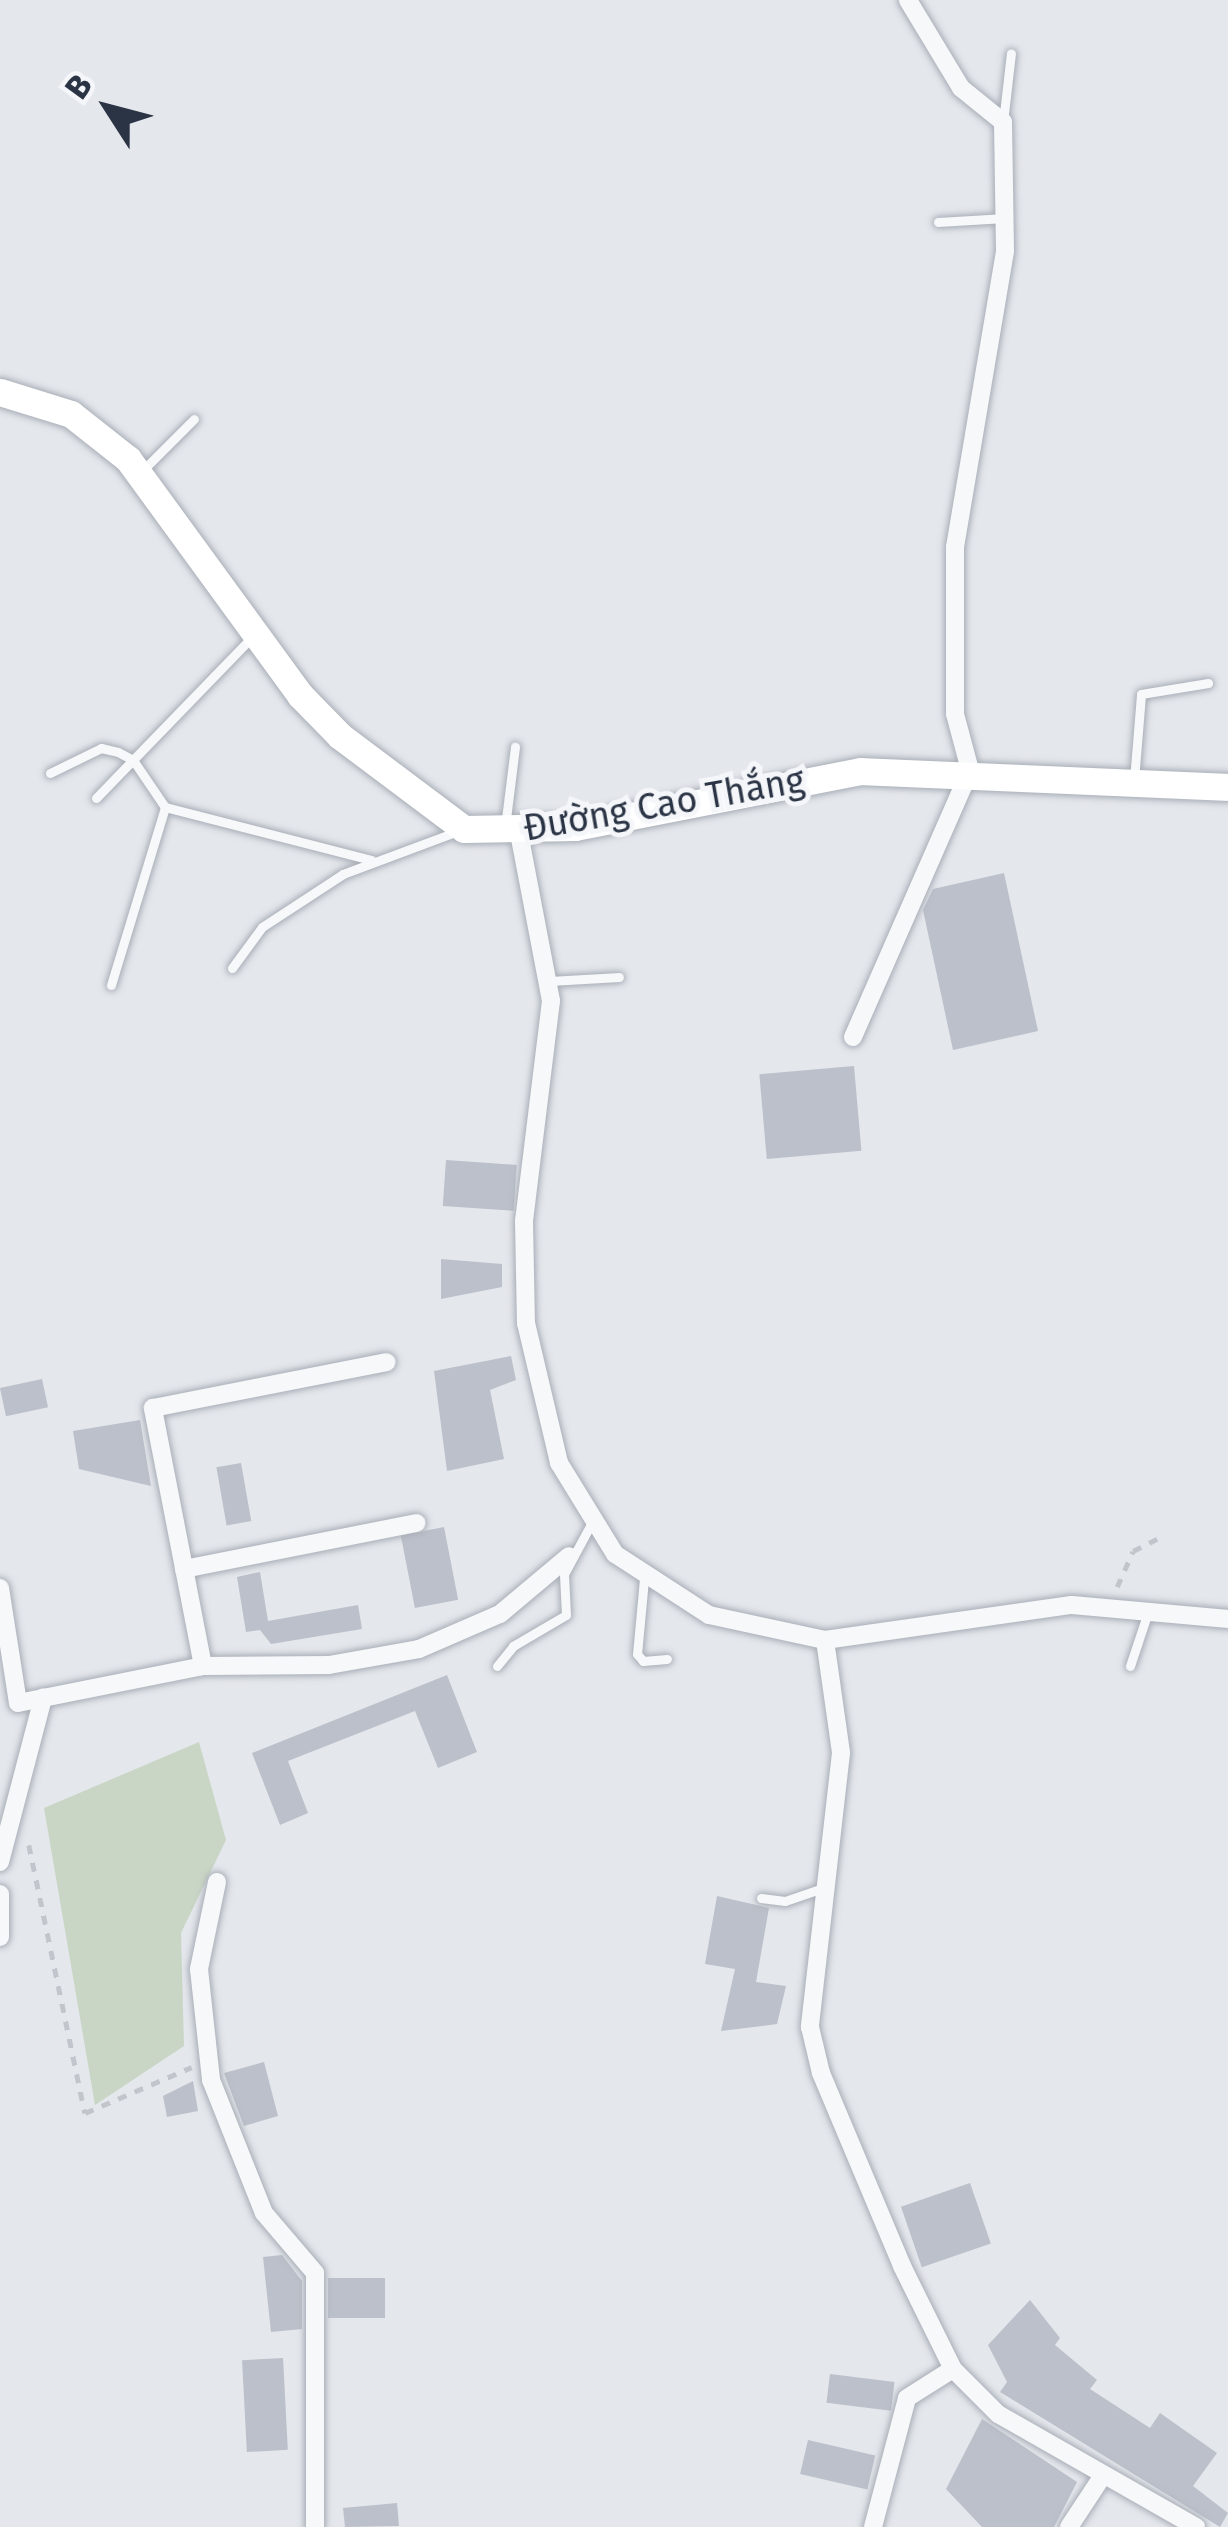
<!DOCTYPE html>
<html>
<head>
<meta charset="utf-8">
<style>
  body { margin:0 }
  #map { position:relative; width:1228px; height:2527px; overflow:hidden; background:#e4e7ec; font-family:"Fira Sans",sans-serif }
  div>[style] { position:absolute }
  .green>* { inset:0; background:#c9d6c5 }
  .building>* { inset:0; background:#bbc0ca; transform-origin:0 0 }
  .path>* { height:4.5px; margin-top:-2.25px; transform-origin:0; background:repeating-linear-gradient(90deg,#c2c5cb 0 9px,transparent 0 18px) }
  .roads { filter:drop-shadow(0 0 3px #a9aeb7) drop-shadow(0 0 3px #a9aeb7) }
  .lane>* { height:9px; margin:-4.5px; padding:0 4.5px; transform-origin:4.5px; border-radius:4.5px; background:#f7f8fa }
  .street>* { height:18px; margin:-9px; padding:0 9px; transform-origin:9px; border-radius:9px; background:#f7f8fa }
  .secondary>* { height:27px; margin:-13.5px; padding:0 13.5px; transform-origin:13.5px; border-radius:13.5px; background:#fff }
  span { translate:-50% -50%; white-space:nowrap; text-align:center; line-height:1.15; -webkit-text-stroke:10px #f4f6f9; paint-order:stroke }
  .street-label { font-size:36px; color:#2b3445 }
  .north { position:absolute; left:48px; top:48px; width:120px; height:120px; -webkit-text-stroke:9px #f4f6f9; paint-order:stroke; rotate:306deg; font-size:33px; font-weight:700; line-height:48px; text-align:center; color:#2b3445 }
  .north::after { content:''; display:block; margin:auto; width:42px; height:54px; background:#2b3445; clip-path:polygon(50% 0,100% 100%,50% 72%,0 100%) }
</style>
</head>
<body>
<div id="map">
  <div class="green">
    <div style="clip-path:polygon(199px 1742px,226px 1840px,181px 1933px,184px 2046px,95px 2105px,44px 1808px)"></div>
  </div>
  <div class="building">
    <div style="clip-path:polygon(1004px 873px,1038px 1031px,953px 1050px,923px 910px,933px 889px)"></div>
    <div style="left:854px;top:1066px;width:85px;height:95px;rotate:85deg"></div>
    <div style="left:446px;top:1160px;width:71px;height:46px;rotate:4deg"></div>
    <div style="clip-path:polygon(441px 1259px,502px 1264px,502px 1287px,441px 1299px)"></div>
    <div style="clip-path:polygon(511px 1356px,516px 1380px,490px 1390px,504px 1459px,447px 1471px,434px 1371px)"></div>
    <div style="left:42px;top:1379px;width:29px;height:43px;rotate:78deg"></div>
    <div style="clip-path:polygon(140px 1420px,151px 1486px,79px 1469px,73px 1431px)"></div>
    <div style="left:241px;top:1463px;width:59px;height:25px;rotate:80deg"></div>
    <div style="left:444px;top:1527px;width:74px;height:44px;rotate:79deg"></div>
    <div style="clip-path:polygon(260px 1572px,268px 1621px,358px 1605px,362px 1629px,271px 1644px,260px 1630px,246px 1632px,237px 1577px)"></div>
    <div style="clip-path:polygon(447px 1675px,477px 1752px,438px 1768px,415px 1711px,288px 1761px,308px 1813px,280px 1825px,252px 1753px)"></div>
    <div style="clip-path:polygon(717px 1896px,769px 1908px,756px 1982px,786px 1986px,777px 2024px,721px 2031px,735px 1969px,705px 1964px)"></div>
    <div style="clip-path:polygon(264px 2062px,278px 2116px,244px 2126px,224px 2073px)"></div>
    <div style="clip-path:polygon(193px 2081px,198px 2111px,167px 2117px,163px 2096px)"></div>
    <div style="left:970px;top:2183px;width:64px;height:73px;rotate:71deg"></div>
    <div style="clip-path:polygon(282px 2255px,302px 2281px,302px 2329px,271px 2332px,263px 2257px)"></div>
    <div style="left:385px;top:2278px;width:40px;height:57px;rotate:90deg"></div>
    <div style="clip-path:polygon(1030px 2300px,1060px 2338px,1055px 2345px,1097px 2380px,1090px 2389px,1150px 2428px,1160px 2413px,1217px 2453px,1193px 2486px,1228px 2513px,1220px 2527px,1000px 2392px,1007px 2382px,988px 2345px)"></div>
    <div style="left:283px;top:2358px;width:92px;height:41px;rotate:87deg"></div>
    <div style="left:830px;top:2374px;width:65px;height:29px;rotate:7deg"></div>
    <div style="clip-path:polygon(982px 2419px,1077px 2482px,1054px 2527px,982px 2527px,946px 2489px)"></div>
    <div style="left:808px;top:2440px;width:69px;height:35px;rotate:13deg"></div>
    <div style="clip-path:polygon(397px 2503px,399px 2526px,345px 2527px,343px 2508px)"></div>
  </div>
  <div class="path">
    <div style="left:1117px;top:1587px;width:39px;rotate:-66deg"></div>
    <div style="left:1133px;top:1551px;width:31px;rotate:-27deg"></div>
    <div style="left:29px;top:1845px;width:274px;rotate:78.2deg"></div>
    <div style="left:85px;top:2113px;width:116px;rotate:-23.3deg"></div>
  </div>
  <div class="roads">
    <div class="lane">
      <div style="left:1003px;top:122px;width:69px;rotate:-83.4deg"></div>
      <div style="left:938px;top:222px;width:67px;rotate:-3.4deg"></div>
      <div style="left:143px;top:470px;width:72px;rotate:-45deg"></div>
      <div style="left:50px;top:773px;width:57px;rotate:-26.1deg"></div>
      <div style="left:101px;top:748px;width:17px;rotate:13deg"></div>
      <div style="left:118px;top:752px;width:17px;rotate:28deg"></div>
      <div style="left:133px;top:760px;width:57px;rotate:55.8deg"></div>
      <div style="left:1134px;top:780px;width:86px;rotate:-85.3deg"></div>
      <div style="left:1141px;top:694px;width:68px;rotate:-9.3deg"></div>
      <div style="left:96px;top:798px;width:226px;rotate:-45.9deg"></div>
      <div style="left:505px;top:827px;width:81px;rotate:-82.9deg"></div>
      <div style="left:232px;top:968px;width:51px;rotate:-53.8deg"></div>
      <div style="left:262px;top:927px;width:97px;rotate:-33.2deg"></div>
      <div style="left:343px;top:874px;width:123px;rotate:-20.5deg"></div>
      <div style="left:550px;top:981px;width:69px;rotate:-3.3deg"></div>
      <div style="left:111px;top:985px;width:186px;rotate:-73.1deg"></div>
      <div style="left:165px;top:807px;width:213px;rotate:14.4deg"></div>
      <div style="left:644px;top:1579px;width:75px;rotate:95.3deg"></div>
      <div style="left:637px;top:1654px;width:9px;rotate:49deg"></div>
      <div style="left:643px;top:1661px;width:24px;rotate:-5deg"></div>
      <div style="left:497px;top:1666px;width:26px;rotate:-51deg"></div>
      <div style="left:513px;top:1646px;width:61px;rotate:-30.3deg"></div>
      <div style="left:566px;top:1615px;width:41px;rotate:-92.8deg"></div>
      <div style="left:564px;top:1574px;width:57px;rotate:-61.6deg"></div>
      <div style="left:1130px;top:1666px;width:57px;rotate:-71.6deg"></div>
      <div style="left:761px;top:1898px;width:24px;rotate:7deg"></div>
      <div style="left:785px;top:1901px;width:40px;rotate:-18.9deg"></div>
    </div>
    <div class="street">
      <div style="left:519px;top:833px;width:171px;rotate:79.2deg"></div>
      <div style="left:551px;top:1001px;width:222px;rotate:97deg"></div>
      <div style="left:524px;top:1221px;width:102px;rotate:88.9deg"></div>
      <div style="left:526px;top:1323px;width:144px;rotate:76.7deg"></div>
      <div style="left:559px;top:1463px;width:107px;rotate:58.4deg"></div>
      <div style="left:615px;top:1554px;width:112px;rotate:33deg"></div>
      <div style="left:709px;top:1615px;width:119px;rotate:12.2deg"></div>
      <div style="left:825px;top:1640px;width:249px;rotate:-8.1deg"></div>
      <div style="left:1072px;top:1605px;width:157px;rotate:5.1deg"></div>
      <div style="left:853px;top:1037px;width:292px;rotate:-66.3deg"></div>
      <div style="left:970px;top:770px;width:58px;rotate:-105deg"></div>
      <div style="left:955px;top:714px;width:167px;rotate:-90deg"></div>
      <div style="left:955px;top:547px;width:301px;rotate:-80.4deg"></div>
      <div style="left:1005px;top:250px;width:128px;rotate:-90.9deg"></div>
      <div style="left:1003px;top:122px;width:54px;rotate:-141deg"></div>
      <div style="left:961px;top:88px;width:103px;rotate:-121.1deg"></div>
      <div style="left:184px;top:1569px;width:237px;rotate:-11.2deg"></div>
      <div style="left:0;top:1588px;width:116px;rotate:81.1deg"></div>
      <div style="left:18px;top:1703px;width:189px;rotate:-11.3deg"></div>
      <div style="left:203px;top:1666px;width:126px;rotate:-0.5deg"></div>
      <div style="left:329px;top:1665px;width:91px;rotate:-10.1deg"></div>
      <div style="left:419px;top:1649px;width:88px;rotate:-23.4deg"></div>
      <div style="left:500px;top:1614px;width:90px;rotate:-40deg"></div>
      <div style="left:825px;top:1640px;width:114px;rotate:81.9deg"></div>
      <div style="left:841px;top:1753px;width:276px;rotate:96.5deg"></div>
      <div style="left:810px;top:2027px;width:47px;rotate:76.6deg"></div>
      <div style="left:821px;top:2073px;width:209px;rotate:67.2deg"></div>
      <div style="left:902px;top:2266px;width:115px;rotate:63.7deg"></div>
      <div style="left:953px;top:2369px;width:64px;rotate:45deg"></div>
      <div style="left:998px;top:2414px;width:228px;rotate:29.7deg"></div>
      <div style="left:203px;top:1666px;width:263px;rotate:-101deg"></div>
      <div style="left:153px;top:1408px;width:238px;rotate:-11.1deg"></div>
      <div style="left:0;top:1862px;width:170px;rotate:-75.3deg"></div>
      <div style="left:217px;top:1882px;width:89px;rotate:101.7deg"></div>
      <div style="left:199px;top:1969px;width:112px;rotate:83.8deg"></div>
      <div style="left:211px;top:2080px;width:143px;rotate:68.3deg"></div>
      <div style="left:264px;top:2213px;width:79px;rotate:49.6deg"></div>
      <div style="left:315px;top:2273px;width:254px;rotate:90deg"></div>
      <div style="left:0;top:1894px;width:43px;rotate:90deg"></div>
      <div style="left:873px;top:2527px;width:133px;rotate:-75.2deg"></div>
      <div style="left:907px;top:2398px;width:54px;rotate:-32.2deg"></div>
      <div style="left:1069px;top:2527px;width:60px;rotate:-56.6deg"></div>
    </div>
    <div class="secondary">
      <div style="left:0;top:392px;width:74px;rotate:17.2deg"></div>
      <div style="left:71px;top:414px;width:73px;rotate:38.3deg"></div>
      <div style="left:128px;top:459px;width:292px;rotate:53.9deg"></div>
      <div style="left:300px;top:695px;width:57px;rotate:45.7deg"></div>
      <div style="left:340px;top:736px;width:155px;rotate:36.9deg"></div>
      <div style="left:464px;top:829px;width:111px;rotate:-1deg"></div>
      <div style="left:575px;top:827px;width:291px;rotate:-11.1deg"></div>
      <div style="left:861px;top:771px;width:367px;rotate:2.5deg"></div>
    </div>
  </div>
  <div class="street-label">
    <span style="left:664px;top:805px;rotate:-10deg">Đường Cao Thắng</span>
  </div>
  <div class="north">B</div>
</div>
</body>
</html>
